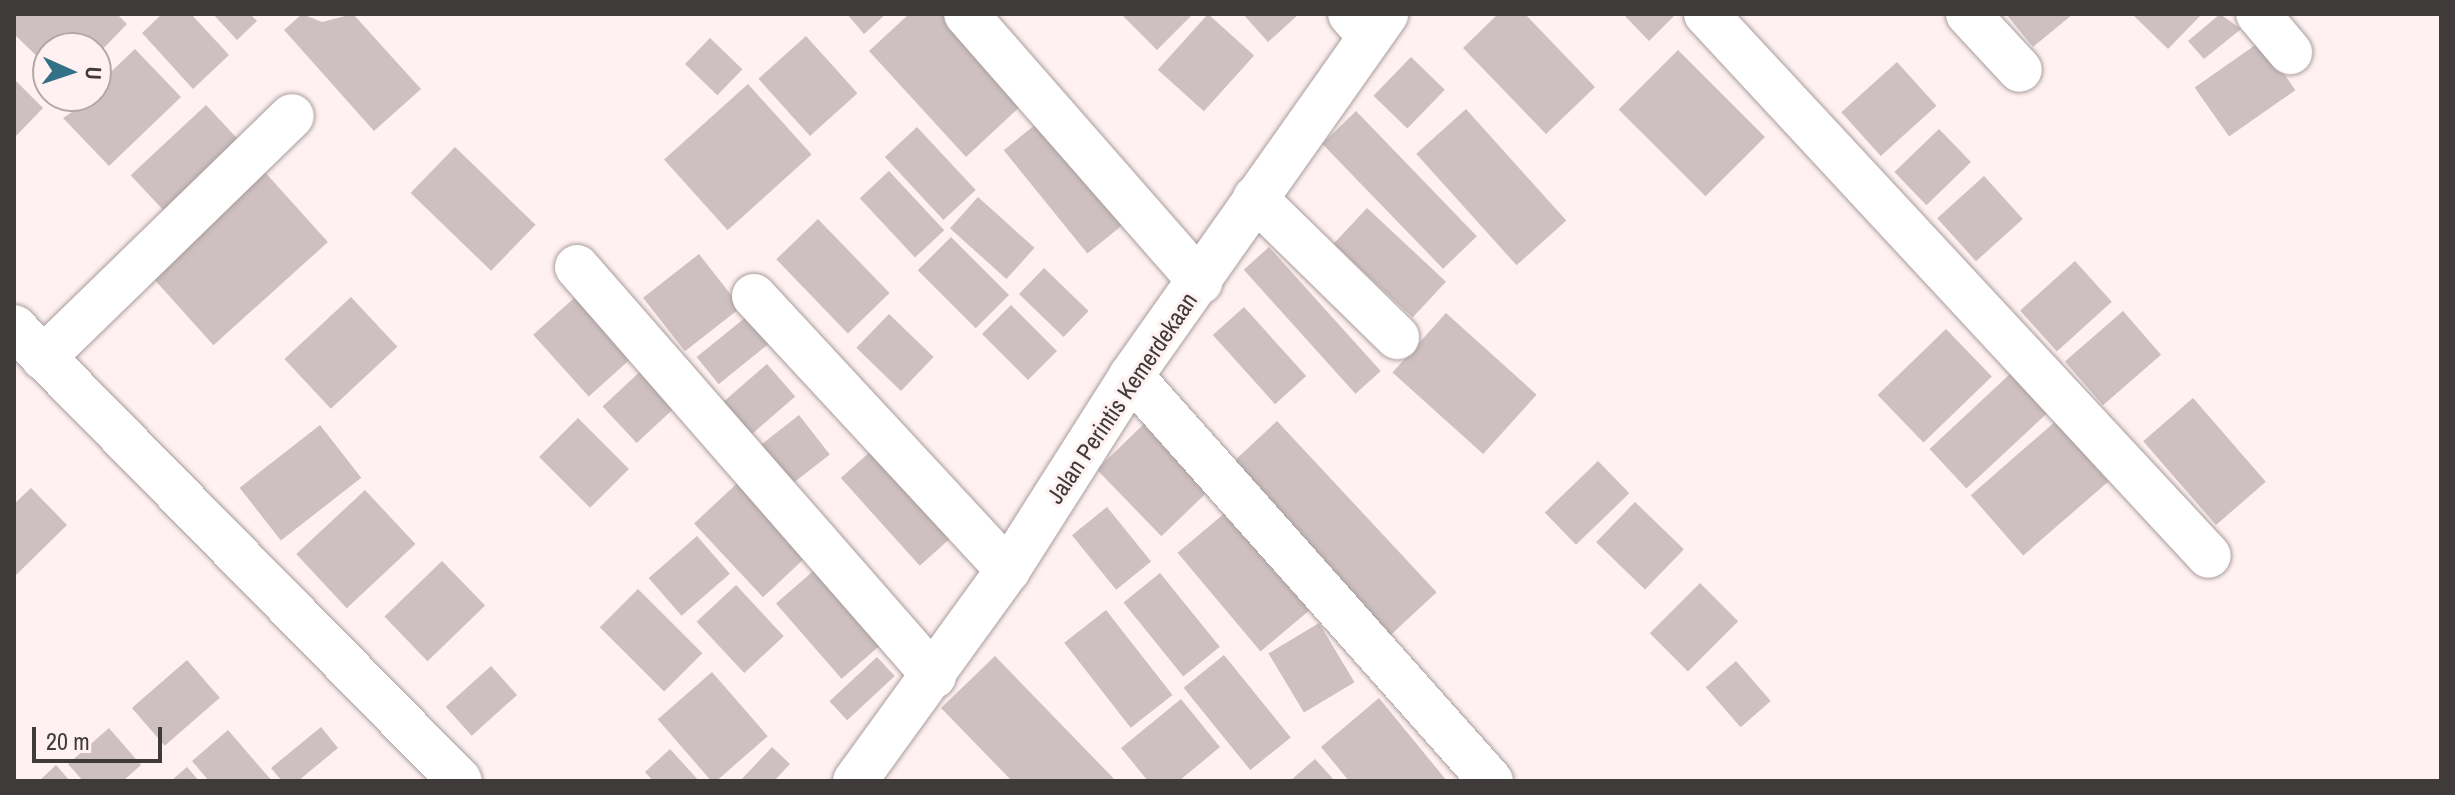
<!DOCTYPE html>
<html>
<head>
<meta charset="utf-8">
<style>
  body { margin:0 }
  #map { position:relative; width:2455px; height:795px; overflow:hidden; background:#fff1f1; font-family:"Archivo Narrow",sans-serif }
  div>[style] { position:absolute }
  .building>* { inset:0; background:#cec0c1; transform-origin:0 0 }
  .roads { filter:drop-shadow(0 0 2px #a99c9c) drop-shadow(0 0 2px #a99c9c) }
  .street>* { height:44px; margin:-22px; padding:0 22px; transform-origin:22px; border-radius:22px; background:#fff }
  .secondary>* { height:44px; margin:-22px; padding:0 22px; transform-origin:22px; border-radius:22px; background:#fff }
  span { translate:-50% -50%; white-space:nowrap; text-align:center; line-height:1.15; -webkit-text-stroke:6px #fff1f1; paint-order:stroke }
  .street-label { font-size:24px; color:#403b3b }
  .frame { position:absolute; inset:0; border:16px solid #403b3b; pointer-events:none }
  .north { position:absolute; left:32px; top:32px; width:80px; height:80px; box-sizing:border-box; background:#fff1f1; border:2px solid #b3a8a8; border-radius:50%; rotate:93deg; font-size:22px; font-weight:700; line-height:32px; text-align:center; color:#403b3b }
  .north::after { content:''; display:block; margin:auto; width:28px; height:36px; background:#337187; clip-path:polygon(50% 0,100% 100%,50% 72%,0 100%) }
  .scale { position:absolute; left:32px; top:727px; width:130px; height:36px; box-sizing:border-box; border:4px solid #403b3b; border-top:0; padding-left:10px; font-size:24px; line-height:28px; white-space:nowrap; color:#403b3b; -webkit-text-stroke:6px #fff1f1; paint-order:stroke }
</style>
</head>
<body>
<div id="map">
  <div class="building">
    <div style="clip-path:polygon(14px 14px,117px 14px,127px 24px,96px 56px,96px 48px,48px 48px,48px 67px,14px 34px)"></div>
    <div style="clip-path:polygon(162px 14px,191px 14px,229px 55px,193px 89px,142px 33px)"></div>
    <div style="clip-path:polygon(213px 14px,250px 14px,257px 21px,237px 40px)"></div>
    <div style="clip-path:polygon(302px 14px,322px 22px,353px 14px,421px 89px,374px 131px,284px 30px)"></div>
    <div style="clip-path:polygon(847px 14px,886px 14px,864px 34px)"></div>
    <div style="clip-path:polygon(909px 14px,944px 14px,1025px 102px,966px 157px,869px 51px)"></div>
    <div style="clip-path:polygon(1121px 14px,1193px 14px,1157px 50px)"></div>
    <div style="left:1208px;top:14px;width:62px;height:75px;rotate:42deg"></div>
    <div style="clip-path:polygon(1243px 14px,1299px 14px,1268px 42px)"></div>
    <div style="clip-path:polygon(1498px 14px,1525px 14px,1595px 87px,1546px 134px,1463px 48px)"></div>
    <div style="clip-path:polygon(1623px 14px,1676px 14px,1649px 41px)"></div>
    <div style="clip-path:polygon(2006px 14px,2073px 14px,2033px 47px)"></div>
    <div style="clip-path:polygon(2132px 14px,2202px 14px,2168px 49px)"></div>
    <div style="clip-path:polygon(2220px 14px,2241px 29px,2204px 59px,2188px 41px)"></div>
    <div style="left:806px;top:36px;width:77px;height:64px;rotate:48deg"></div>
    <div style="left:710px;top:38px;width:45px;height:36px;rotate:44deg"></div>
    <div style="left:2261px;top:41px;width:60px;height:81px;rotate:55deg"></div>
    <div style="clip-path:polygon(135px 49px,181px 97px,109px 166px,63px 118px,96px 96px,96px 86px)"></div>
    <div style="left:1678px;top:50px;width:123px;height:84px;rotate:45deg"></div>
    <div style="left:1411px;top:57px;width:47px;height:54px;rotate:44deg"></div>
    <div style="left:1897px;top:62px;width:59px;height:75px;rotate:48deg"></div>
    <div style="clip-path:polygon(14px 79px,43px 108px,14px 138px)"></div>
    <div style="left:748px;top:84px;width:95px;height:113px;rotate:48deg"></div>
    <div style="left:206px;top:105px;width:51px;height:103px;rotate:47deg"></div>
    <div style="left:1466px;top:109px;width:150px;height:67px;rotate:48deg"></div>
    <div style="left:1356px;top:111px;width:174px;height:47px;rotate:46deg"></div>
    <div style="left:1041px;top:120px;width:133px;height:48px;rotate:51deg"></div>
    <div style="left:917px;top:127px;width:86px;height:44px;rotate:47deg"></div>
    <div style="left:1939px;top:129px;width:46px;height:62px;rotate:46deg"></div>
    <div style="left:455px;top:147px;width:112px;height:64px;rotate:44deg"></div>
    <div style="left:263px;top:170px;width:97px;height:154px;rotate:48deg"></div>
    <div style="left:889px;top:171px;width:81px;height:40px;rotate:47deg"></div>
    <div style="left:1984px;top:176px;width:58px;height:63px;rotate:48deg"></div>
    <div style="left:978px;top:197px;width:76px;height:42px;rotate:42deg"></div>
    <div style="left:1367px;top:208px;width:108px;height:49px;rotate:43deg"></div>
    <div style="left:818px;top:219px;width:103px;height:58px;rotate:46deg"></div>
    <div style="left:951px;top:237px;width:82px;height:47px;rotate:45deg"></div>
    <div style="left:1269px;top:247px;width:167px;height:34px;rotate:48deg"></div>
    <div style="left:699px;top:254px;width:68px;height:71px;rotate:52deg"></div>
    <div style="left:2075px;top:261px;width:55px;height:74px;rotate:48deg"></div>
    <div style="left:1044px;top:268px;width:62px;height:36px;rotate:44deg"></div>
    <div style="left:583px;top:290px;width:83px;height:67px;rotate:48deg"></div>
    <div style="left:351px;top:297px;width:68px;height:91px;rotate:47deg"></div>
    <div style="left:1011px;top:305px;width:65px;height:41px;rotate:45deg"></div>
    <div style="left:1244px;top:307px;width:93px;height:42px;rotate:48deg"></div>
    <div style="left:2123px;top:311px;width:58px;height:77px;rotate:49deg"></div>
    <div style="left:751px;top:313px;width:35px;height:70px;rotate:51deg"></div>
    <div style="left:1446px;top:313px;width:122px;height:80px;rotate:42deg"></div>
    <div style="left:889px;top:314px;width:62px;height:47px;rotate:44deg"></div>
    <div style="left:1946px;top:329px;width:66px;height:95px;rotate:46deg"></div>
    <div style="left:767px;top:364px;width:43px;height:58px;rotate:49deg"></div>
    <div style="left:645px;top:367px;width:50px;height:58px;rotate:47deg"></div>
    <div style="left:2010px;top:374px;width:54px;height:110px;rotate:47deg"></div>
    <div style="left:2193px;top:398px;width:111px;height:66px;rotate:49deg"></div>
    <div style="left:799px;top:415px;width:50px;height:59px;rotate:52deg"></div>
    <div style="left:578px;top:418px;width:72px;height:55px;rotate:45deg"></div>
    <div style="left:1150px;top:418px;width:93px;height:74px;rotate:46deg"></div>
    <div style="left:1277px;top:421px;width:234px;height:69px;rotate:47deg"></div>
    <div style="left:2056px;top:421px;width:80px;height:113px;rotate:49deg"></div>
    <div style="left:320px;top:425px;width:67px;height:102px;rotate:52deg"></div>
    <div style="left:872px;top:450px;width:118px;height:42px;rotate:48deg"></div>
    <div style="left:1598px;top:461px;width:45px;height:74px;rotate:46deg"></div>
    <div style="left:746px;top:475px;width:101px;height:71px;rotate:47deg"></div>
    <div style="clip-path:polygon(31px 488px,67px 525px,14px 577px,14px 504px)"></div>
    <div style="left:365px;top:490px;width:74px;height:94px;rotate:47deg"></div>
    <div style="left:1635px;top:502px;width:68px;height:56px;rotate:44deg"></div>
    <div style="left:1107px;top:507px;width:70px;height:45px;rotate:51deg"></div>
    <div style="left:1232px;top:507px;width:129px;height:71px;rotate:50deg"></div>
    <div style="left:697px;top:536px;width:50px;height:64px;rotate:49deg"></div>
    <div style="left:442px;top:561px;width:62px;height:80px;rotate:46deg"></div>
    <div style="left:819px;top:566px;width:100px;height:57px;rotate:49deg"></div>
    <div style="left:1160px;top:573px;width:95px;height:47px;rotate:51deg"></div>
    <div style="left:1700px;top:583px;width:54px;height:71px;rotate:45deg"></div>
    <div style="left:736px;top:585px;width:70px;height:54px;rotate:47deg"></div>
    <div style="left:638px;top:589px;width:91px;height:54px;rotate:45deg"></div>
    <div style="left:1106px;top:610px;width:108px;height:53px;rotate:52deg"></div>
    <div style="left:1319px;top:623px;width:69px;height:59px;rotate:59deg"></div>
    <div style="left:1224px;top:655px;width:106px;height:52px;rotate:51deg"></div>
    <div style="clip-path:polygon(995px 656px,1116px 781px,1012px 781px,941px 708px)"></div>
    <div style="left:877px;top:657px;width:26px;height:65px;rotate:47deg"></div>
    <div style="left:187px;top:660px;width:50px;height:73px;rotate:49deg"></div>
    <div style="left:1736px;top:661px;width:53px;height:40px;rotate:49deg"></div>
    <div style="left:491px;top:666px;width:39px;height:61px;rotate:48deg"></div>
    <div style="left:712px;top:672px;width:85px;height:72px;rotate:49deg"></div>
    <div style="clip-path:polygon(1379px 698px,1447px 781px,1349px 781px,1321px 747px)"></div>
    <div style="clip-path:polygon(1181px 699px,1220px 747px,1179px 781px,1148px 781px,1121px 748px)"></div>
    <div style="clip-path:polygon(321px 727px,338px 748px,298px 781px,282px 781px,271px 768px)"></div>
    <div style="clip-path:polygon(109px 728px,141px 765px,123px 781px,83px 781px,68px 764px)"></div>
    <div style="clip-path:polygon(228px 730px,272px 781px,209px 781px,192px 761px)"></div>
    <div style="clip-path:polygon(772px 747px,790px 764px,774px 781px,740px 781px)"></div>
    <div style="clip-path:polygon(670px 749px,699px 781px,653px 781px,645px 772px)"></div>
    <div style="clip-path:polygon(1315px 759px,1335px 781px,1290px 781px)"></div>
    <div style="clip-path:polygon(56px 765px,70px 781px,39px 781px)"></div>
    <div style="clip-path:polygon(187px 767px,199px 781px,171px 781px)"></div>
  </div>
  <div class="roads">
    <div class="street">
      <div style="left:966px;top:14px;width:356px;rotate:48.8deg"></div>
      <div style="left:1350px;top:14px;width:30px;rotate:49deg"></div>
      <div style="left:1706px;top:14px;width:739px;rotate:47.14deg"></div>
      <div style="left:1968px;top:14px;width:76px;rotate:47.1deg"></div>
      <div style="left:2258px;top:14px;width:50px;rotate:49.9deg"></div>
      <div style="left:1255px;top:198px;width:199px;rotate:44.4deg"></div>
      <div style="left:577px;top:267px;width:543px;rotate:48.88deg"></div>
      <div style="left:754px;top:296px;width:374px;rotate:47.2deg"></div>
      <div style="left:14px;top:327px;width:636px;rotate:45.51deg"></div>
      <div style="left:43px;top:358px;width:347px;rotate:-44.2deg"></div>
      <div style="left:1131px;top:376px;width:542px;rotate:48.37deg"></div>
    </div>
    <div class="secondary">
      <div style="left:855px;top:781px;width:261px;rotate:-54.1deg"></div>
      <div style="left:1008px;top:570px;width:230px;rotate:-57.6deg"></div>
      <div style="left:1131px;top:376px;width:443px;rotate:-54.8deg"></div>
    </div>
  </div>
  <div class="street-label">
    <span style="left:1122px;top:398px;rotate:-56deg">Jalan Perintis Kemerdekaan</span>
  </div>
  <div class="frame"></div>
  <div class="north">U</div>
  <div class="scale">20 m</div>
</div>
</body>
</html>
